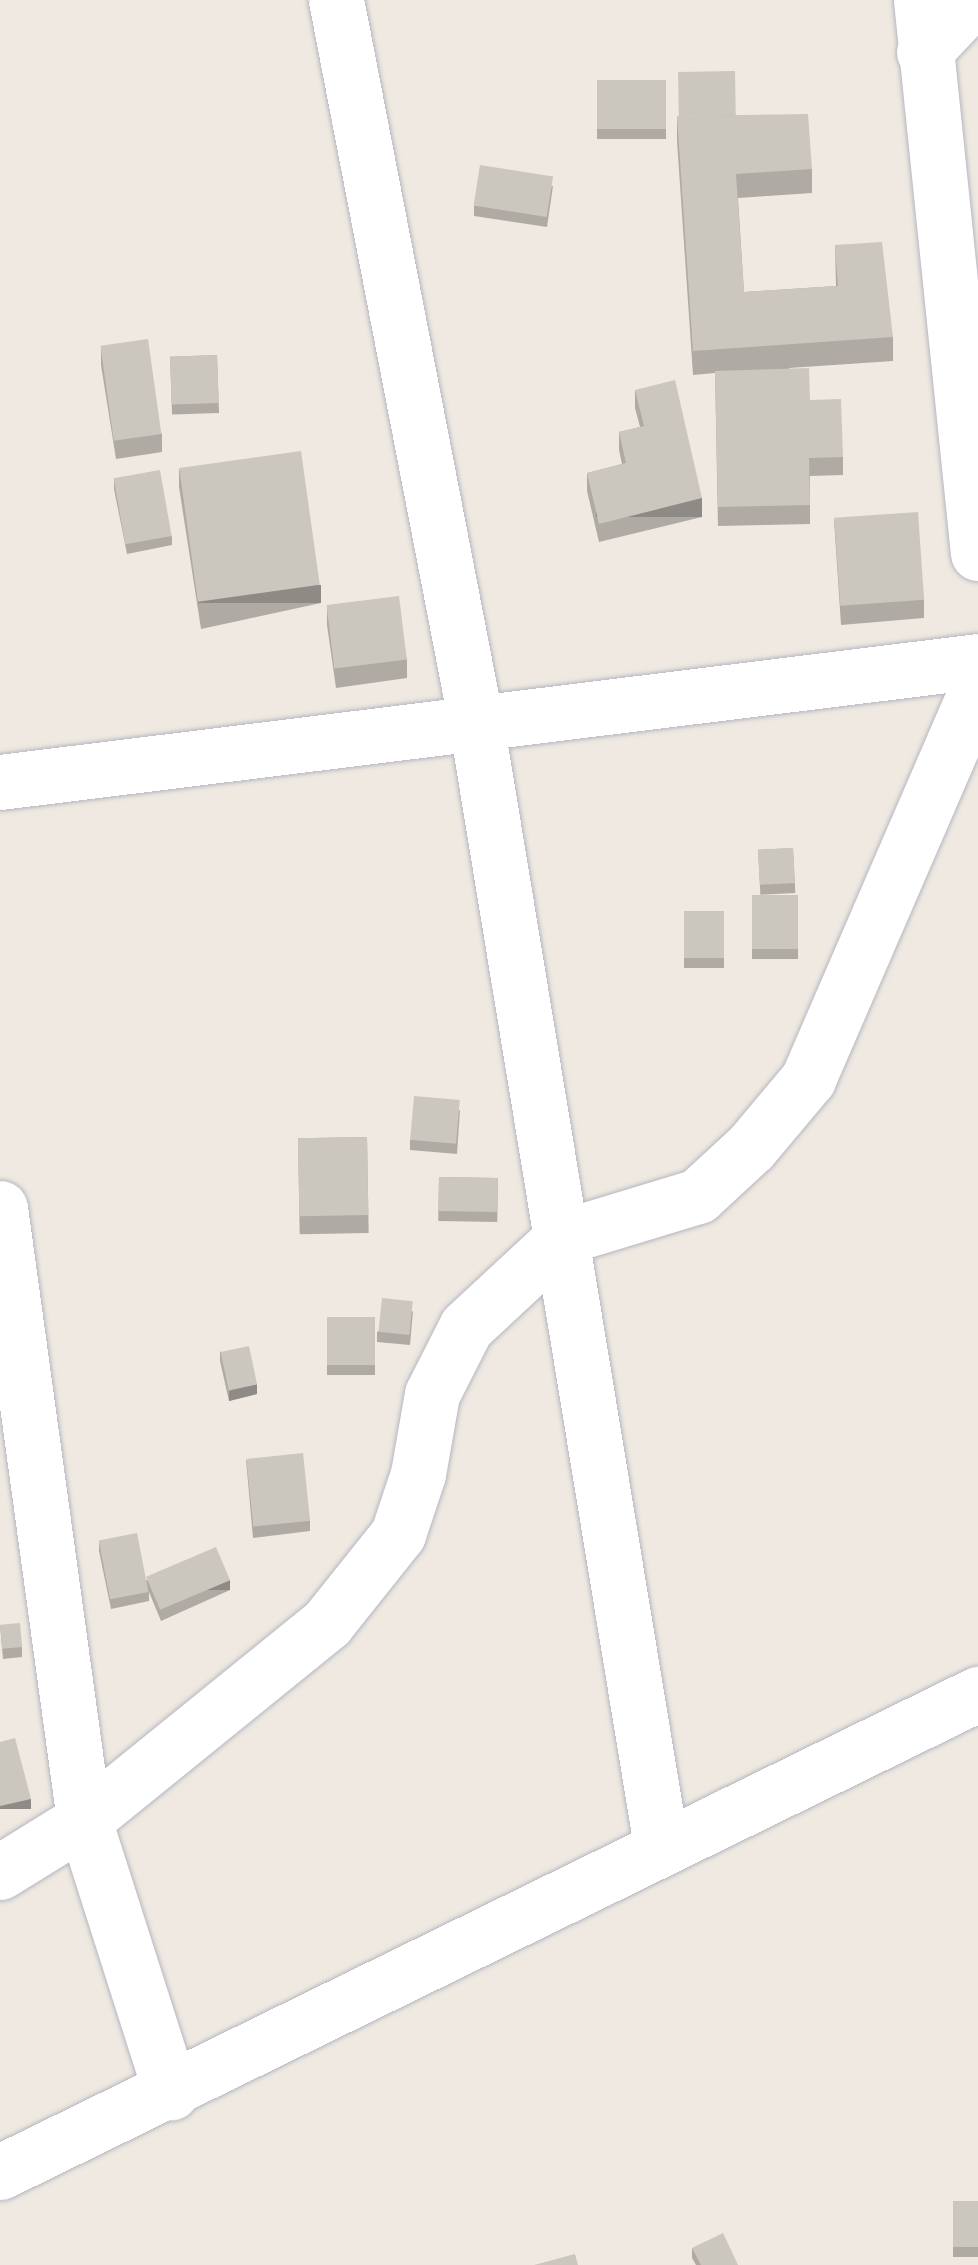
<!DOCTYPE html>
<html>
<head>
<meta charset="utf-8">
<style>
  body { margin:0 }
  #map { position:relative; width:978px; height:2265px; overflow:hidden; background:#efe9e1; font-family:"DM Sans",sans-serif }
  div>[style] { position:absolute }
  .roads { filter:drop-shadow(0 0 2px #b4b7c1) drop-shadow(0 0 2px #b4b7c1) }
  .street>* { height:55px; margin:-27.5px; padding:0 27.5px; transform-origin:27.5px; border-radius:27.5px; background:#fff }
  .secondary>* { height:55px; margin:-27.5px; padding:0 27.5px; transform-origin:27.5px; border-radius:27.5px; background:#fff }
  .wall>* { inset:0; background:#afaba4; transform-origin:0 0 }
  .shaded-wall>* { inset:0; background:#8e8b86; transform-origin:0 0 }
  .building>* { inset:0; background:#cbc7bf; transform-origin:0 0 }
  span { translate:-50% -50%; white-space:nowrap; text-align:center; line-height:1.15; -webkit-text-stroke:8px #fff; paint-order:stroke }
</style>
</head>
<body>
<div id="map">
  <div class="roads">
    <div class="street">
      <div style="left:336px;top:0;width:742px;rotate:79.04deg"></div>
      <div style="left:477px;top:728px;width:1133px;rotate:80.65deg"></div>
      <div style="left:921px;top:0;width:556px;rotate:84.12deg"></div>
      <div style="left:924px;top:52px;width:71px;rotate:-46.7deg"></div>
      <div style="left:0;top:782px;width:985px;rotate:-7.05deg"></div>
      <div style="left:0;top:1208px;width:618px;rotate:82.18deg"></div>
      <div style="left:84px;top:1820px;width:286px;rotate:72.3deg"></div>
      <div style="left:0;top:1872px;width:99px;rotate:-31.8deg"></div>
      <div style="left:84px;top:1820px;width:313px;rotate:-39deg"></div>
      <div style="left:327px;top:1623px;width:114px;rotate:-51.4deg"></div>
      <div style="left:398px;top:1534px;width:63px;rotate:-71.6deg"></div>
      <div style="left:418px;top:1474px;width:81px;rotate:-80.1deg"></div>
      <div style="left:432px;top:1394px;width:75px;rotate:-63.1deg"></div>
      <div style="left:466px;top:1327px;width:132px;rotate:-42.9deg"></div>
      <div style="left:563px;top:1237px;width:141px;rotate:-16.9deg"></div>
      <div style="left:698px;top:1196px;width:72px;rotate:-42.8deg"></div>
      <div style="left:751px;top:1147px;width:89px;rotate:-50deg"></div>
      <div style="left:808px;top:1079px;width:428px;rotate:-66.6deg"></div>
    </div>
    <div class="secondary">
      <div style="left:0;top:2172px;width:1089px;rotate:-26.05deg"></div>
    </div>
  </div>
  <div class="wall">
    <div style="left:597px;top:80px;width:69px;height:59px"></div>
    <div style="clip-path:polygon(736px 115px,812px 169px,812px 193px,738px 198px,744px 292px,836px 286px,835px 245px,893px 337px,893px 361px,789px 368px,810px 400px,843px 457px,843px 475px,810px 476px,810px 524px,718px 526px,715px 373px,693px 375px,677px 141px,677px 116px)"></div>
    <div style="clip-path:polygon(553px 186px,547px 227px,474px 216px,474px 206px)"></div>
    <div style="clip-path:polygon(101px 347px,162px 434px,162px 452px,116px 459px,101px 365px)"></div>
    <div style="left:217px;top:355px;width:58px;height:47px;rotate:88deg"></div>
    <div style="clip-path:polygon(635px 390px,702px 517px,599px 542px,587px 491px,587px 473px,622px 464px,619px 450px,619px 432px,640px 427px,635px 408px)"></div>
    <div style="clip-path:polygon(179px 469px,321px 603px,201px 629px,179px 487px)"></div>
    <div style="clip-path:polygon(114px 479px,172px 536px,172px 545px,127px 554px,114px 489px)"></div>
    <div style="clip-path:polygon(834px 520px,924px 600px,924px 618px,841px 625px)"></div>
    <div style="clip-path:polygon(327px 607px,407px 659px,407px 678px,336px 688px,327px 625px)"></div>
    <div style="left:793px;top:848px;width:45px;height:35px;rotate:87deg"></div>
    <div style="left:798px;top:895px;width:64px;height:46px;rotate:90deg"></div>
    <div style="left:684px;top:911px;width:40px;height:57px"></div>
    <div style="clip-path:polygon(460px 1110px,457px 1154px,410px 1150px,410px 1140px)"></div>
    <div style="left:367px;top:1137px;width:96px;height:69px;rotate:89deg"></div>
    <div style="left:439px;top:1177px;width:59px;height:44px;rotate:1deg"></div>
    <div style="clip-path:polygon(413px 1311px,410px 1345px,377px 1342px,377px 1332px)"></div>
    <div style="left:375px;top:1317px;width:58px;height:48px;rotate:90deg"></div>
    <div style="clip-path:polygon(220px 1351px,257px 1394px,229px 1401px,220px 1361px)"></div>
    <div style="clip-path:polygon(246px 1460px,310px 1521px,310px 1531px,253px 1538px)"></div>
    <div style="clip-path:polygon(99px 1541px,146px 1580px,230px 1590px,161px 1621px,149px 1592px,149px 1601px,111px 1609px,99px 1551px)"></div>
    <div style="clip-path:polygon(0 1625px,22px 1647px,22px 1657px,3px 1659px)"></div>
    <div style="left:953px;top:2201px;width:25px;height:56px"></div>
    <div style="clip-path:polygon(692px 2248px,738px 2265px,696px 2265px,692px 2258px)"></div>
  </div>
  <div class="shaded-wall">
    <div style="left:702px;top:498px;width:19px;height:106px;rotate:90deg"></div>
    <div style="left:321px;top:585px;width:18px;height:123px;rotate:90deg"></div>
    <div style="clip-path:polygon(257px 1384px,257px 1394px,229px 1401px,229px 1391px)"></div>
    <div style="left:230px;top:1580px;width:10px;height:76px;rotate:90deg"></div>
    <div style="left:31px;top:1799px;width:10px;height:32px;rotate:90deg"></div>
  </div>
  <div class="building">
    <div style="left:735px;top:71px;width:44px;height:57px;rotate:89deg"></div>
    <div style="left:597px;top:80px;width:69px;height:49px"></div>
    <div style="clip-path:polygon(808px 114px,812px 169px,736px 174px,744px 292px,838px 286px,835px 245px,882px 242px,893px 337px,693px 351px,677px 116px)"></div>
    <div style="left:480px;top:165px;width:74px;height:41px;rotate:9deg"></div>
    <div style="left:148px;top:339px;width:96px;height:48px;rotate:82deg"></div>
    <div style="left:217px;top:355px;width:48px;height:47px;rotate:88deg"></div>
    <div style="clip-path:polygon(809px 368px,810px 400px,841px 399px,843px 457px,809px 458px,810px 505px,718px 507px,715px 371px)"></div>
    <div style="clip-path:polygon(675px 380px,702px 498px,599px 524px,587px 473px,626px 463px,619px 432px,644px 426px,635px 390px)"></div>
    <div style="left:301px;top:451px;width:135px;height:123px;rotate:82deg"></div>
    <div style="left:160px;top:470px;width:67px;height:47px;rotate:80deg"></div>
    <div style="left:918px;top:512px;width:88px;height:84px;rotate:86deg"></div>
    <div style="left:399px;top:596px;width:64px;height:73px;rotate:83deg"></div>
    <div style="left:793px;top:848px;width:35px;height:35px;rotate:87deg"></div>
    <div style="left:798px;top:895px;width:54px;height:46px;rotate:90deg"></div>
    <div style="left:684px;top:911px;width:40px;height:47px"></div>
    <div style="left:414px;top:1096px;width:46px;height:44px;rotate:5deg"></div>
    <div style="left:367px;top:1137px;width:78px;height:69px;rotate:89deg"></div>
    <div style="left:439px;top:1177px;width:59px;height:34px;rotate:1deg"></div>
    <div style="left:382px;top:1298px;width:31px;height:34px;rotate:6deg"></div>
    <div style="left:375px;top:1317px;width:48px;height:48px;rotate:90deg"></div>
    <div style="left:249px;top:1346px;width:39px;height:29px;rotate:78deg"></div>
    <div style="left:303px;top:1453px;width:68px;height:57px;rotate:84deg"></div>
    <div style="left:137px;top:1533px;width:60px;height:39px;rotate:79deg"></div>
    <div style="left:216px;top:1547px;width:36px;height:76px;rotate:67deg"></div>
    <div style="left:20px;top:1623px;width:24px;height:20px;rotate:85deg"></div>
    <div style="clip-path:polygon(15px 1738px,31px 1799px,0 1806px,0 1742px)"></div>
    <div style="left:953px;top:2201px;width:25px;height:46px"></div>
    <div style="clip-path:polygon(723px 2233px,738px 2265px,701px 2265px,692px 2248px)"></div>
    <div style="clip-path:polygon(575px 2254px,578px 2265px,534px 2265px)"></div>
  </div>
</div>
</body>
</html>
